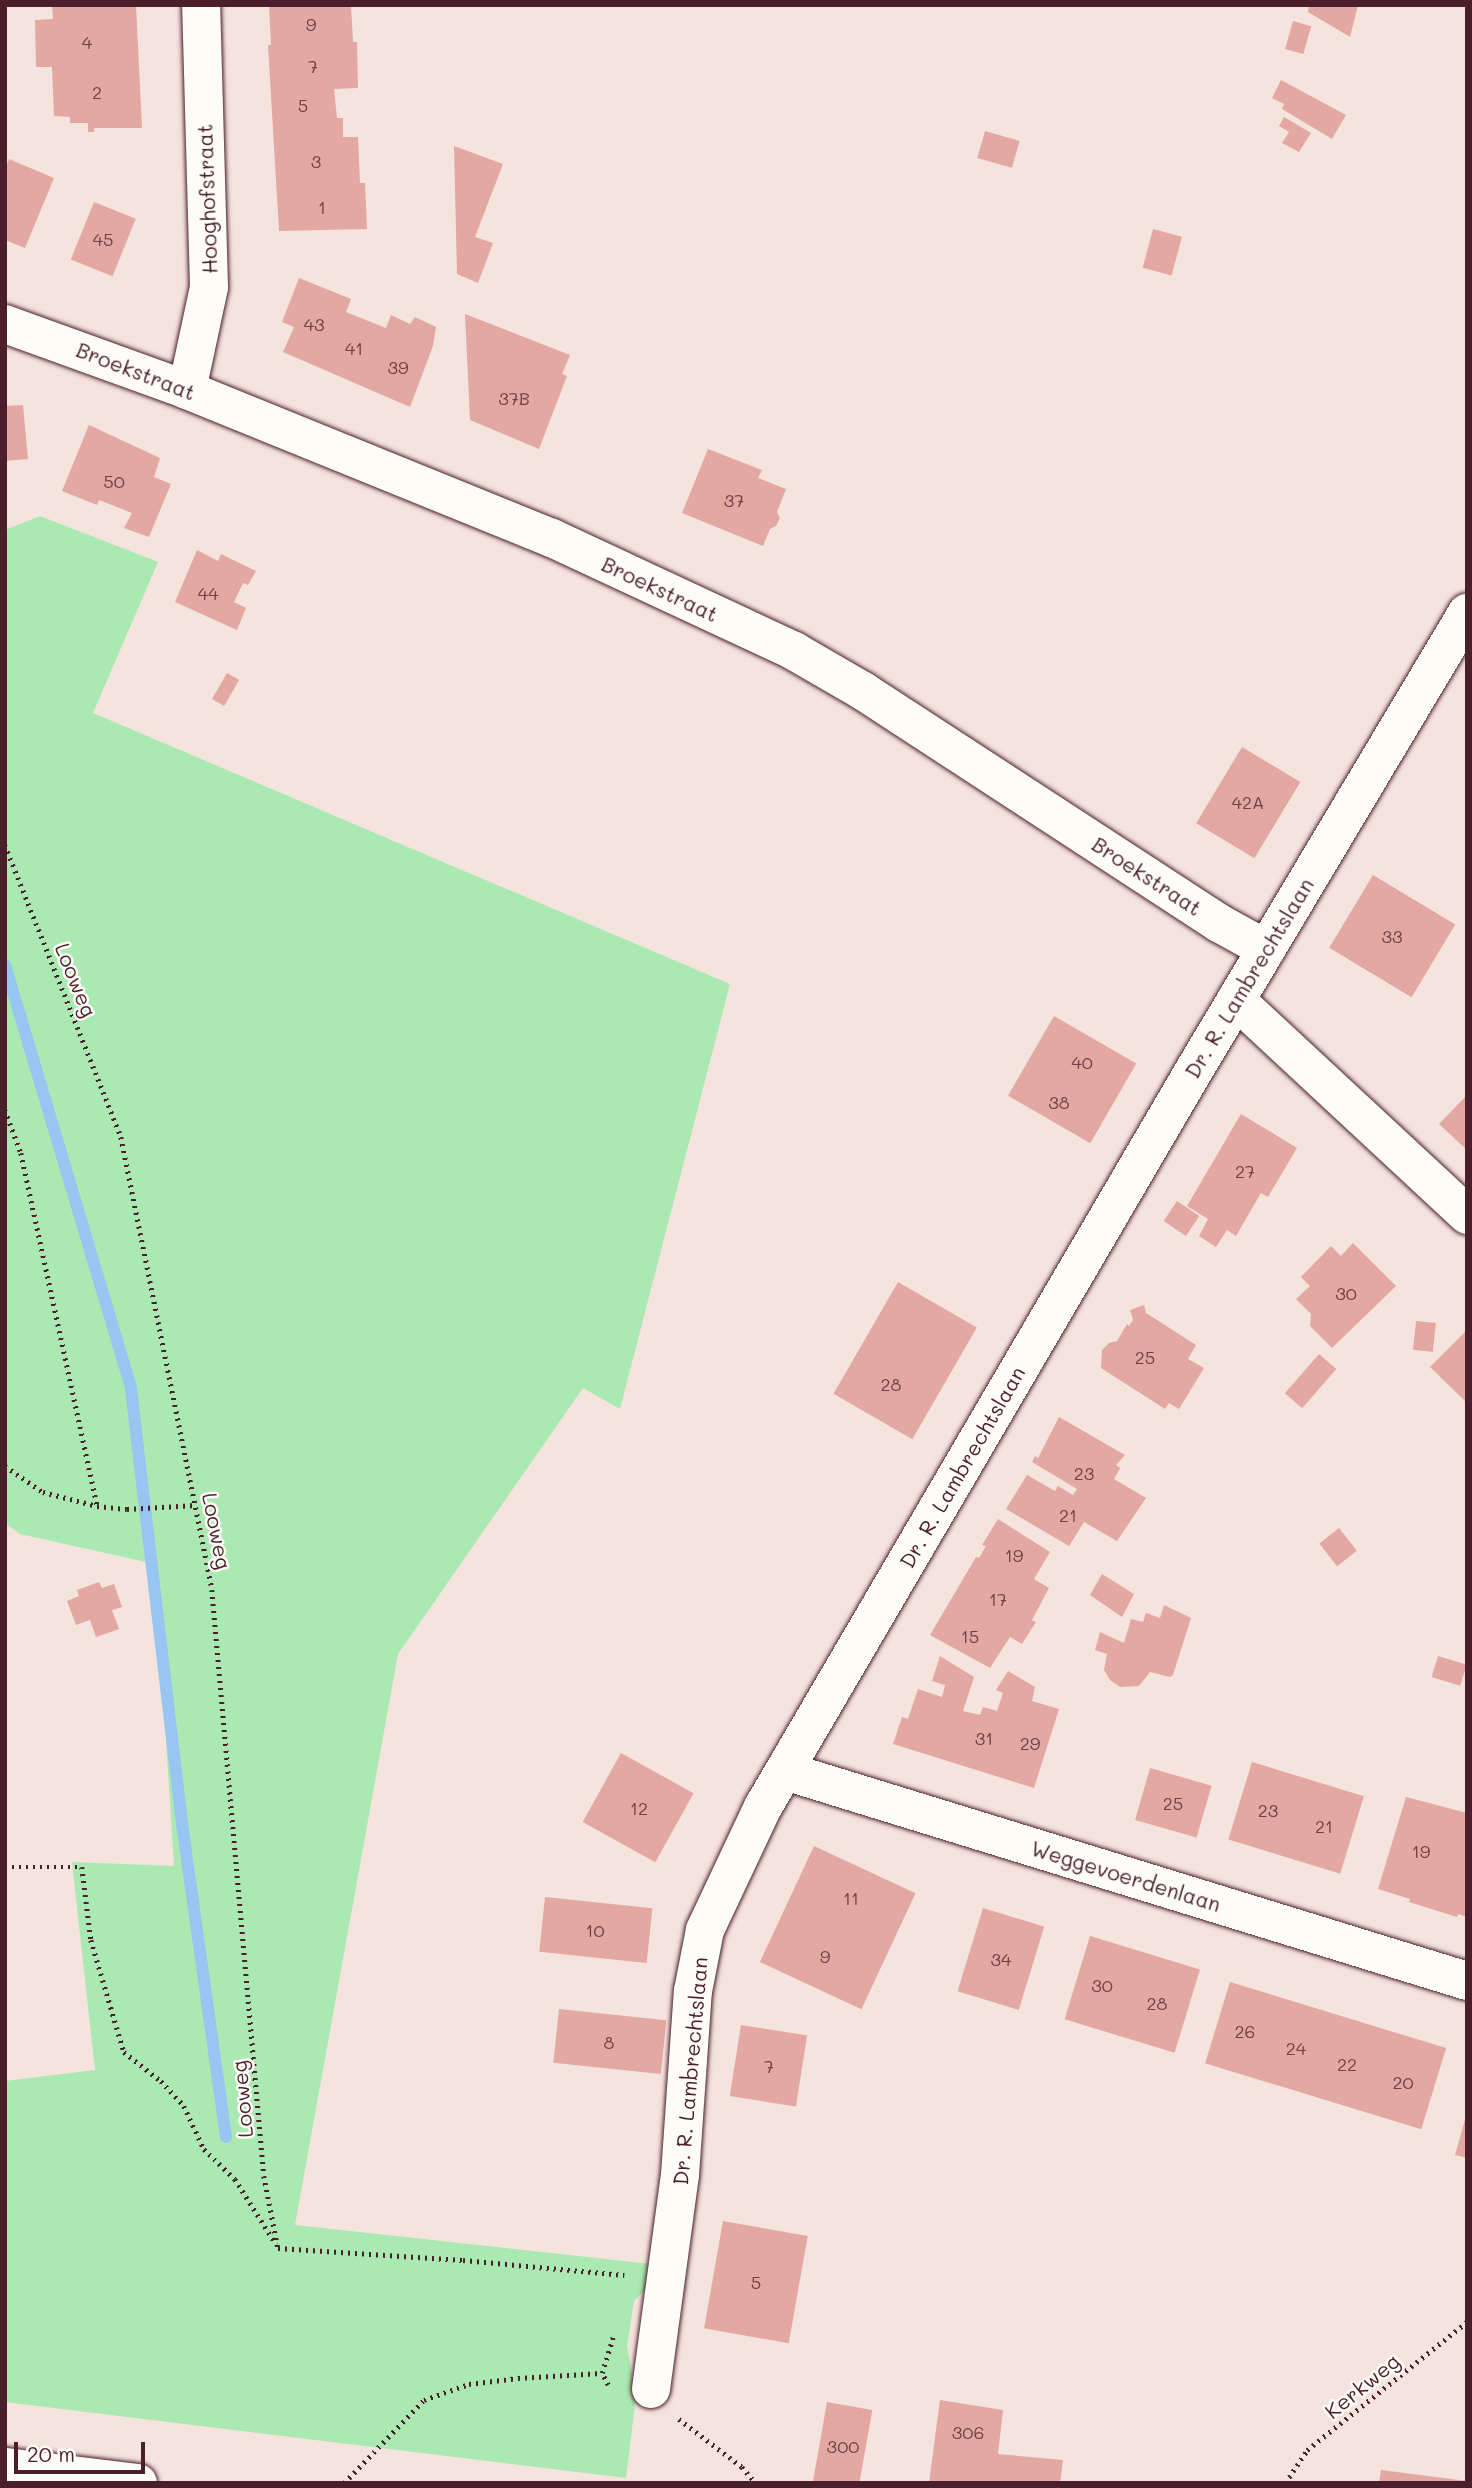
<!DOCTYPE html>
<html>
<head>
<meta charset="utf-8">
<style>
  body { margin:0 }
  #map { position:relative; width:1472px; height:2488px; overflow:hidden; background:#f5e3de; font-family:Mali,sans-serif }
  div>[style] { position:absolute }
  .green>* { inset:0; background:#aae9b1 }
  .stream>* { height:12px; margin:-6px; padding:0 6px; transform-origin:6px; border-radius:6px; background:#96c6f1 }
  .building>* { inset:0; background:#e3a8a2; transform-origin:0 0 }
  .path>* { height:4.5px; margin-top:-2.25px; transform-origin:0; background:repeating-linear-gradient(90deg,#4a1f2b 0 2px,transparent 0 7px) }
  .roads { filter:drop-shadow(0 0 2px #4a1f2b) drop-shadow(0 0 2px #4a1f2b) }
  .minor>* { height:38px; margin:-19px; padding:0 19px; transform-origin:19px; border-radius:19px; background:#fdfcf7 }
  .major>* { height:38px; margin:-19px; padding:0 19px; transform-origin:19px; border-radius:19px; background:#fdfcf7 }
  span { translate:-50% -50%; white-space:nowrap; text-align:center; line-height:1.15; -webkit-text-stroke:5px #fdfcf7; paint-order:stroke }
  .number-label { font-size:18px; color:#704149 }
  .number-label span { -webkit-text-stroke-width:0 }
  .street-label { font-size:21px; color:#4a1f2b }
  .frame { position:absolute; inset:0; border:7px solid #4a1f2b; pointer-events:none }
  .scale { position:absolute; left:14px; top:2442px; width:131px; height:32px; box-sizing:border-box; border:4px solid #4a1f2b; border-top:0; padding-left:9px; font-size:21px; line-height:24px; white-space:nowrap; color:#4a1f2b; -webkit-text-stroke:5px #fdfcf7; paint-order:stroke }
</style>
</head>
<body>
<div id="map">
  <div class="green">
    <div style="clip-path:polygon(40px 516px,158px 562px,93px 713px,730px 984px,620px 1409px,583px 1388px,398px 1654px,295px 2225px,651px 2264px,648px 2288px,634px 2301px,627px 2346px,636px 2396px,626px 2478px,5px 2402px,5px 2081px,95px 2070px,72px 1862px,174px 1866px,155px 1564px,20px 1534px,5px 1523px,5px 530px)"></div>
  </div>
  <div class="stream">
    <div style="left:5px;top:965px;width:442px;rotate:73.4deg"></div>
    <div style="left:131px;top:1389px;width:445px;rotate:83.3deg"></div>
    <div style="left:183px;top:1831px;width:309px;rotate:82deg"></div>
  </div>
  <div class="building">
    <div style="clip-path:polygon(52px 5px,136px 5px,142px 128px,94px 128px,94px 132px,88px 132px,88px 123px,70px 123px,70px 117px,54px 116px,52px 67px,36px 67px,35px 20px,53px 19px)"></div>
    <div style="clip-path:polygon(269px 5px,351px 5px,353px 42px,357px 42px,358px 88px,334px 89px,337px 118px,343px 118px,343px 137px,358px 137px,360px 183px,365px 183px,367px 229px,279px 231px,268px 45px,271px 45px)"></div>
    <div style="clip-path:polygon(1309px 5px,1358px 5px,1350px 37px,1308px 12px)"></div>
    <div style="left:1293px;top:21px;width:19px;height:29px;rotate:16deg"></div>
    <div style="clip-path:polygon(1281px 80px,1346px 115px,1332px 139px,1282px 109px,1284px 104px,1272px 98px)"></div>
    <div style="clip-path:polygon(1284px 117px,1311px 133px,1299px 152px,1282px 143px,1289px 132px,1279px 126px)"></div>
    <div style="left:985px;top:131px;width:36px;height:28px;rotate:16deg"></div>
    <div style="clip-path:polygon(454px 146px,503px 164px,475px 237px,493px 243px,478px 283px,457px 274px)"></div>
    <div style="clip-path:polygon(9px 159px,54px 178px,25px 248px,5px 240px,5px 170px)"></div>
    <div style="left:94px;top:202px;width:45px;height:62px;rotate:22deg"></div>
    <div style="left:1153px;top:229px;width:30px;height:40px;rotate:15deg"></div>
    <div style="clip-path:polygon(299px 278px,351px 299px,346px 312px,386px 328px,391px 315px,410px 324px,415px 317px,436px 327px,433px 346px,410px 407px,283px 352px,294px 327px,282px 322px)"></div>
    <div style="clip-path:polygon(465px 314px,570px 355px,562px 374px,567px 376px,539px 449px,470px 420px)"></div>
    <div style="clip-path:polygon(23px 405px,28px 459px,5px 461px,5px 406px)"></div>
    <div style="clip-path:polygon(89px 425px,160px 458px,154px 477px,171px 484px,149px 537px,124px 528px,132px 513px,99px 500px,97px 505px,62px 491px)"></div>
    <div style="clip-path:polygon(708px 449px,762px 470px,758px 478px,786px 489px,777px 512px,780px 518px,776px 526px,770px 529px,763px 546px,682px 513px)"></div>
    <div style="clip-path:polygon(197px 550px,218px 561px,221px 554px,256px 571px,248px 585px,243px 583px,234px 602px,246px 608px,237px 630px,175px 602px)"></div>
    <div style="left:227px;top:673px;width:14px;height:30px;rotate:30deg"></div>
    <div style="left:1242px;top:747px;width:68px;height:89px;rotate:31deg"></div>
    <div style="left:1373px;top:875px;width:96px;height:85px;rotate:31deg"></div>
    <div style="left:1054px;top:1016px;width:95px;height:92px;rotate:30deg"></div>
    <div style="clip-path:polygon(1467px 1095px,1467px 1150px,1439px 1124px)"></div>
    <div style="clip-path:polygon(1241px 1114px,1297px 1148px,1268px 1197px,1261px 1193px,1236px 1236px,1227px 1230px,1216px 1247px,1199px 1236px,1208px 1219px,1187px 1206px)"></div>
    <div style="left:1177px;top:1201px;width:27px;height:24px;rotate:34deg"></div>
    <div style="clip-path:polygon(1353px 1243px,1396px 1286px,1332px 1348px,1310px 1326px,1311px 1314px,1296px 1299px,1310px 1286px,1301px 1277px,1331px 1246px,1341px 1256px)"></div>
    <div style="left:898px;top:1282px;width:91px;height:129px;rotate:30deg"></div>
    <div style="clip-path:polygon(1144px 1305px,1146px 1313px,1196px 1345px,1188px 1359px,1204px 1368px,1179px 1409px,1169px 1403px,1165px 1409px,1101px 1368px,1102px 1350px,1109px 1343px,1117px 1341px,1127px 1324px,1129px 1326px,1133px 1320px,1130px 1310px)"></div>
    <div style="left:1416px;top:1321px;width:20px;height:29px;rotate:6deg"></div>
    <div style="clip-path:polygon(1467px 1330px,1467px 1403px,1430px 1367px)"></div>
    <div style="left:1319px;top:1354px;width:23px;height:52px;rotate:41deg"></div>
    <div style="clip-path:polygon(1059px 1417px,1125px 1455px,1116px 1465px,1120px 1468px,1114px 1479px,1146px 1498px,1117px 1541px,1084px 1522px,1069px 1546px,1006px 1509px,1027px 1475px,1055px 1491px,1058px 1486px,1073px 1495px,1077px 1489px,1032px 1462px,1035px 1456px,1038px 1458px)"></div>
    <div style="clip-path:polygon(998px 1519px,1050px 1552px,1034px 1579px,1049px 1588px,1032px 1620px,1036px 1622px,1022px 1644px,1010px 1637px,990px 1668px,930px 1635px,976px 1557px,979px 1558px,986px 1546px,982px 1545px)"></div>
    <div style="left:1339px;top:1528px;width:29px;height:25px;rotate:52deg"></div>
    <div style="clip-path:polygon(1102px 1574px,1134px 1594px,1122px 1617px,1090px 1595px)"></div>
    <div style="clip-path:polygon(99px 1582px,102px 1588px,114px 1584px,122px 1607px,112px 1610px,119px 1629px,96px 1637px,90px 1620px,76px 1625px,67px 1601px,79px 1596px,77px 1590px)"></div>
    <div style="clip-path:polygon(1164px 1605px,1191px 1618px,1173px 1675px,1170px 1677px,1150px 1672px,1139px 1686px,1120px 1687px,1110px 1680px,1104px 1670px,1107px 1654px,1095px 1650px,1100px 1632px,1124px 1643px,1131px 1619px,1143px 1622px,1146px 1613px,1160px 1618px)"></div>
    <div style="clip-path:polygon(940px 1656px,974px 1677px,963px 1711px,980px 1715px,983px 1707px,997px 1711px,1003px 1693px,996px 1690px,1008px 1671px,1035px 1687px,1032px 1701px,1059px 1709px,1034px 1788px,893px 1744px,902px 1717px,908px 1719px,918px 1689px,942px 1697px,945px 1685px,932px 1681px)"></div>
    <div style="left:1438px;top:1656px;width:30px;height:22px;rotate:17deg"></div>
    <div style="left:621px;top:1753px;width:83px;height:79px;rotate:29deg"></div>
    <div style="left:1252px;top:1762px;width:117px;height:81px;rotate:17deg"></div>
    <div style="left:1150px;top:1768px;width:64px;height:54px;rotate:16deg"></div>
    <div style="clip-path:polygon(1406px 1797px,1467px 1813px,1467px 1917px,1458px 1914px,1457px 1917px,1409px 1902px,1410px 1899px,1378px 1889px)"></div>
    <div style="left:814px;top:1846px;width:112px;height:128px;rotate:25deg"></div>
    <div style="left:545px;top:1897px;width:108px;height:55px;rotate:6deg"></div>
    <div style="left:983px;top:1908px;width:64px;height:87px;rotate:17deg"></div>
    <div style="left:1090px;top:1936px;width:115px;height:87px;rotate:17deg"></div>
    <div style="left:1230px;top:1982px;width:226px;height:85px;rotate:17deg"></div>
    <div style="left:559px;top:2009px;width:108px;height:54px;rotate:6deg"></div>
    <div style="left:741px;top:2025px;width:67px;height:72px;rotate:9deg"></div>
    <div style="clip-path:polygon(1466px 2116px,1467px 2117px,1467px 2158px,1455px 2155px)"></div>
    <div style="left:723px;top:2221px;width:86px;height:109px;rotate:10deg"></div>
    <div style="clip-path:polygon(940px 2400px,1003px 2410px,998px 2454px,1063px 2460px,1060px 2483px,929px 2483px)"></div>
    <div style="left:827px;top:2402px;width:46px;height:82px;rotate:10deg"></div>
    <div style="clip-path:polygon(1381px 2470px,1467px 2481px,1467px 2483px,1379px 2483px)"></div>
  </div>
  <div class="path">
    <div style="left:5px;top:845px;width:314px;rotate:68.3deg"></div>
    <div style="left:121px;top:1137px;width:462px;rotate:78.6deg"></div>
    <div style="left:212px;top:1590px;width:588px;rotate:84.93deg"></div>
    <div style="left:264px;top:2176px;width:73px;rotate:79deg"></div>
    <div style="left:278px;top:2248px;width:185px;rotate:3.7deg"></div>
    <div style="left:463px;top:2260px;width:162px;rotate:5.3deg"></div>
    <div style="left:5px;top:1110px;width:46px;rotate:69.6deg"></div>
    <div style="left:21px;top:1153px;width:361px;rotate:77.8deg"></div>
    <div style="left:5px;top:1466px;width:46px;rotate:34.4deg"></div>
    <div style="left:43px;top:1492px;width:56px;rotate:14.5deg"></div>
    <div style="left:97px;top:1506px;width:30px;rotate:6deg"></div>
    <div style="left:127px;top:1509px;width:69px;rotate:-3.3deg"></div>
    <div style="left:5px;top:1867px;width:77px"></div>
    <div style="left:82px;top:1867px;width:74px;rotate:83deg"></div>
    <div style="left:91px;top:1940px;width:117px;rotate:73.6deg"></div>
    <div style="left:124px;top:2052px;width:47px;rotate:38.1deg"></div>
    <div style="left:161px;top:2081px;width:34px;rotate:47deg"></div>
    <div style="left:184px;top:2106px;width:47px;rotate:65.1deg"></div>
    <div style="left:204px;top:2149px;width:43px;rotate:44.1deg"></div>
    <div style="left:235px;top:2179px;width:77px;rotate:57.8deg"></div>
    <div style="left:608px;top:2385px;width:13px;rotate:-117deg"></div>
    <div style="left:602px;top:2373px;width:41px;rotate:-72.9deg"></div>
    <div style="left:679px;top:2419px;width:79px;rotate:37.3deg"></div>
    <div style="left:742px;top:2467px;width:21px;rotate:49deg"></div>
    <div style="left:344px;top:2483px;width:115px;rotate:-46.1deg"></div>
    <div style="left:424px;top:2400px;width:48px;rotate:-19.6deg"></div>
    <div style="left:469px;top:2384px;width:49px;rotate:-7deg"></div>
    <div style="left:518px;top:2378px;width:84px;rotate:-3.4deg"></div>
    <div style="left:1285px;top:2483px;width:40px;rotate:-56deg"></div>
    <div style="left:1307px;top:2450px;width:205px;rotate:-38.7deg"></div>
  </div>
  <div class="roads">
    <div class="minor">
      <div style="left:5px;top:324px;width:194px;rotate:19.9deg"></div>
      <div style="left:187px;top:390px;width:394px;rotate:22.1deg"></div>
      <div style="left:552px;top:538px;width:267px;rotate:25deg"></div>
      <div style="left:794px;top:651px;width:80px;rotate:30.1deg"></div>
      <div style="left:863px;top:691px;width:425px;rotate:33.1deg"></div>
      <div style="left:1219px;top:923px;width:54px;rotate:29deg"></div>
      <div style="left:187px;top:390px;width:105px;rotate:-77.9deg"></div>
      <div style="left:209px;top:287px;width:282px;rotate:-91.6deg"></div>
      <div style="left:1236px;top:1000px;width:316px;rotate:42.9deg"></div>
      <div style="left:785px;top:1771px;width:714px;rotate:17.11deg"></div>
      <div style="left:651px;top:2389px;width:216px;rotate:-82.3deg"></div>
      <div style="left:680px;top:2175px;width:184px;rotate:-86deg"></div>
      <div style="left:693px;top:1991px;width:62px;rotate:-78.9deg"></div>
      <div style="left:705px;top:1930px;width:136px;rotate:-64.8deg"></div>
      <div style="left:763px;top:1807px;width:857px;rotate:-59.67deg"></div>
      <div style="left:1196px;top:1067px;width:529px;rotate:-59.17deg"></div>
    </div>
    <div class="major">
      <div style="left:5px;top:2467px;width:134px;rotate:6.9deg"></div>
    </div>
  </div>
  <div class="number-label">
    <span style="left:311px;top:24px">9</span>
    <span style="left:87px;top:42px">4</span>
    <span style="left:313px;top:66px">7</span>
    <span style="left:97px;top:92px">2</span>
    <span style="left:303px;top:105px">5</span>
    <span style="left:316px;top:161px">3</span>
    <span style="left:322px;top:207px">1</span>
    <span style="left:103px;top:239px">45</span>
    <span style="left:314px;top:324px">43</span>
    <span style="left:354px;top:348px">41</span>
    <span style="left:398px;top:367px">39</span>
    <span style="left:514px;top:398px">37B</span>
    <span style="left:114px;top:481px">50</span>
    <span style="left:734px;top:500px">37</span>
    <span style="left:208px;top:593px">44</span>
    <span style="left:1248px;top:802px">42A</span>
    <span style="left:1392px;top:936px">33</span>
    <span style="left:1082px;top:1062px">40</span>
    <span style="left:1059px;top:1102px">38</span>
    <span style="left:1245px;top:1171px">27</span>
    <span style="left:1346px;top:1293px">30</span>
    <span style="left:1145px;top:1357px">25</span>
    <span style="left:891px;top:1384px">28</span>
    <span style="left:1084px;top:1473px">23</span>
    <span style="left:1068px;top:1515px">21</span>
    <span style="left:1014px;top:1555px">19</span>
    <span style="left:998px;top:1599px">17</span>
    <span style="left:970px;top:1636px">15</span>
    <span style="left:984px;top:1738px">31</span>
    <span style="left:1030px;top:1743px">29</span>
    <span style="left:1173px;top:1803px">25</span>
    <span style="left:639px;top:1808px">12</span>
    <span style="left:1268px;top:1810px">23</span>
    <span style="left:1324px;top:1826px">21</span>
    <span style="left:1421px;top:1851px">19</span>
    <span style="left:851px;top:1898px">11</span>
    <span style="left:595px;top:1930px">10</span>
    <span style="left:825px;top:1956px">9</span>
    <span style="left:1001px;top:1959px">34</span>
    <span style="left:1102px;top:1985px">30</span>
    <span style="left:1157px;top:2003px">28</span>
    <span style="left:1245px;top:2031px">26</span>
    <span style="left:609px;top:2042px">8</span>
    <span style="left:1296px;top:2048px">24</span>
    <span style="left:1347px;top:2064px">22</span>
    <span style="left:769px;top:2066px">7</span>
    <span style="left:1403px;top:2082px">20</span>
    <span style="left:756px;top:2282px">5</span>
    <span style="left:968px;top:2432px">306</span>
    <span style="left:843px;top:2446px">300</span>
  </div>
  <div class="street-label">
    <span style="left:207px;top:199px;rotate:-92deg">Hooghofstraat</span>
    <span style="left:136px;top:371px;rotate:21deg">Broekstraat</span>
    <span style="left:660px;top:589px;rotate:25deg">Broekstraat</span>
    <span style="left:1147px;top:876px;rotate:33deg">Broekstraat</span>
    <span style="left:1249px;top:978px;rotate:-59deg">Dr. R. Lambrechtslaan</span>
    <span style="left:76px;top:980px;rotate:68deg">Looweg</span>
    <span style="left:962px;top:1467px;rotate:-60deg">Dr. R. Lambrechtslaan</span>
    <span style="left:217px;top:1531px;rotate:79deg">Looweg</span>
    <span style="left:1126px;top:1876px;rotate:17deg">Weggevoerdenlaan</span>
    <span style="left:690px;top:2071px;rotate:-85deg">Dr. R. Lambrechtslaan</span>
    <span style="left:242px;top:2099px;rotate:-95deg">Looweg</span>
    <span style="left:1362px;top:2386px;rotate:-39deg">Kerkweg</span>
  </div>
  <div class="frame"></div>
  <div class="scale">20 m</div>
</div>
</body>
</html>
